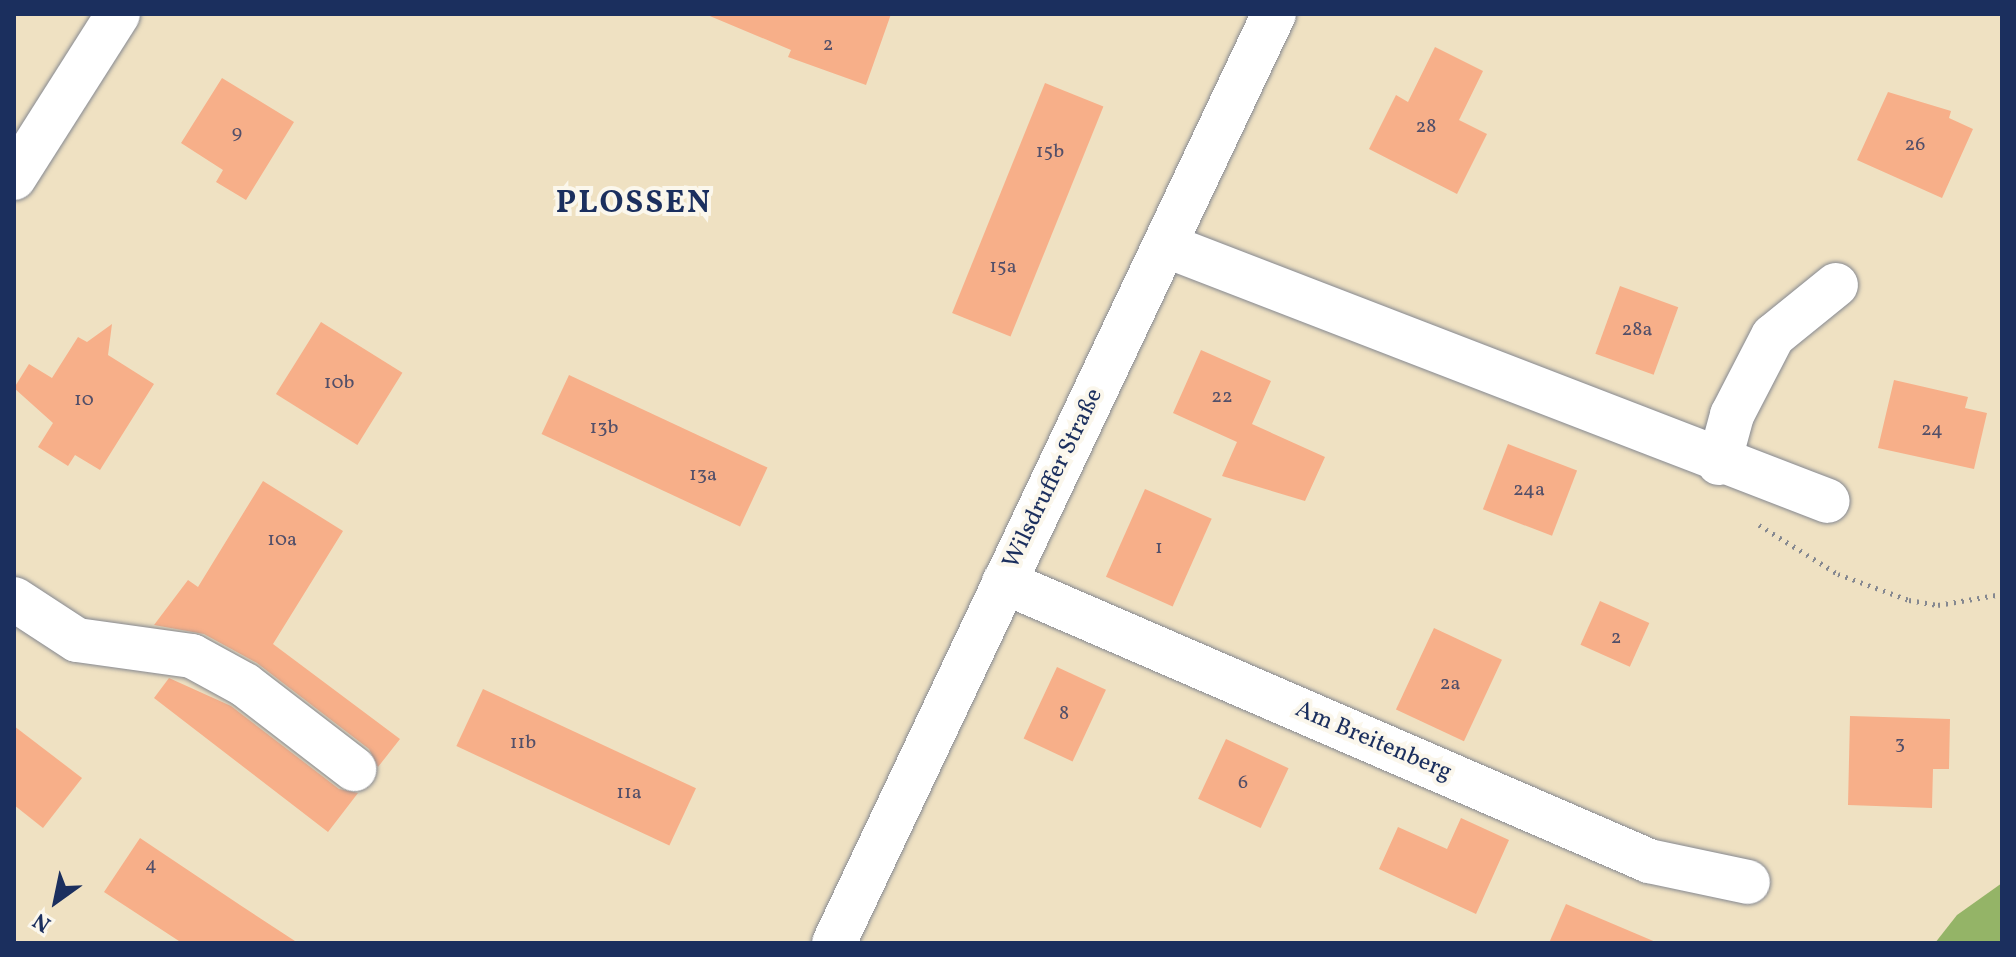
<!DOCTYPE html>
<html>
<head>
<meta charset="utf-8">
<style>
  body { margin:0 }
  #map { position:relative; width:2016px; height:957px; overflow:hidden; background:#efe1c2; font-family:Vollkorn,serif }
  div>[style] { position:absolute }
  .forest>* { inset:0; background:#94b467 }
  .building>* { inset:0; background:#f7af89; transform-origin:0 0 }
  .path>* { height:5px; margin-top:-2.5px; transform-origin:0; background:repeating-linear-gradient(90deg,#858890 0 2px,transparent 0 8px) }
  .roads { filter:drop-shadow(0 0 2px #858890) drop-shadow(0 0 2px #858890) }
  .minor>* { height:44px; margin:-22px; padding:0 22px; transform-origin:22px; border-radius:22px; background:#fff }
  .major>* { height:44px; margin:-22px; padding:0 22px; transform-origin:22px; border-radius:22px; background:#fff }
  span { translate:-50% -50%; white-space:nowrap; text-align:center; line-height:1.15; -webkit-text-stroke:8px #fbf7ec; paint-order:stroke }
  .number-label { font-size:20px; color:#524f69 }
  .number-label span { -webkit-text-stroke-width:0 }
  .street-label { font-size:24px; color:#1b2f5e }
  .district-label { font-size:32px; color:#1b2f5e; font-weight:700; letter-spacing:2px }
  .frame { position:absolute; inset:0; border:16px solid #1b2f5e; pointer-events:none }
  .north { position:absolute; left:16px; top:861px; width:80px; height:80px; -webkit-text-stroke:6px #fbf7ec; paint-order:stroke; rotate:213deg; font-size:22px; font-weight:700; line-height:32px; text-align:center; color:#1b2f5e }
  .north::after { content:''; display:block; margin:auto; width:28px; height:36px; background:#1b2f5e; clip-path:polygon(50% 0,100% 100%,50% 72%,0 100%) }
</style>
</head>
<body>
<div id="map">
  <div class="forest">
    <div style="clip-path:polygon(2002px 883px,2002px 943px,1935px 943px,1957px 915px)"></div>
  </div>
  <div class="building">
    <div style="clip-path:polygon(705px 14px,891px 14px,866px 85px,788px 57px,791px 50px)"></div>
    <div style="clip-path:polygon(1435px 47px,1483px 71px,1459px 120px,1487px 134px,1457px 194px,1369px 149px,1396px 95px,1408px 102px)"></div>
    <div style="clip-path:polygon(222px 78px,294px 122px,246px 200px,216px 182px,223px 170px,181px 143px)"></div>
    <div style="left:1045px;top:83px;width:63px;height:248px;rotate:22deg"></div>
    <div style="clip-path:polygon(1888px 92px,1951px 111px,1949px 118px,1973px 129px,1942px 198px,1857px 160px)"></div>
    <div style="left:1620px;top:286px;width:62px;height:72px;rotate:20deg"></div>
    <div style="left:321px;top:322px;width:96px;height:85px;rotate:32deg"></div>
    <div style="clip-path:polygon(112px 324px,108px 355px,154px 384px,100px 470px,75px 455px,68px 466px,38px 447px,53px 423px,14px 388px,29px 364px,52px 378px,78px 337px,87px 342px)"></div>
    <div style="clip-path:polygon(1201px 350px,1271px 381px,1252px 424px,1325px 457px,1305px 501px,1222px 476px,1237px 442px,1173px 413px)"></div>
    <div style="left:569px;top:375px;width:219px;height:65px;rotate:25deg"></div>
    <div style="clip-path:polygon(1894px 380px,1968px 397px,1965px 408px,1987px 413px,1974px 469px,1878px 448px)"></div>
    <div style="left:1508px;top:444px;width:74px;height:70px;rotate:21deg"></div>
    <div style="clip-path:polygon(263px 481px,343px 531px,273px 644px,400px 739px,378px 767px,369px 749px,257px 663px,204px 634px,154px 625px,188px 580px,198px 587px)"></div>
    <div style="left:1145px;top:489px;width:73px;height:96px;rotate:24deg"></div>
    <div style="left:1600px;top:601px;width:54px;height:48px;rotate:24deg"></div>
    <div style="left:1434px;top:628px;width:75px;height:90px;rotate:25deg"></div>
    <div style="left:1057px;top:667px;width:54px;height:79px;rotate:25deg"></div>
    <div style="clip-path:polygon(169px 678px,231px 706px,339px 789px,358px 793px,328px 832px,154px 698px)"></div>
    <div style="left:483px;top:689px;width:235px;height:63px;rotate:25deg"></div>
    <div style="clip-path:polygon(1850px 716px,1950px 719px,1949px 769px,1933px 769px,1932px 808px,1848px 805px)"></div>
    <div style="clip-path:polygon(14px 726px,82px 778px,43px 828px,14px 805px)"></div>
    <div style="left:1226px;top:739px;width:69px;height:66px;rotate:25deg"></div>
    <div style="clip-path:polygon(1461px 818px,1509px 840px,1476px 914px,1379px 869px,1398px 827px,1447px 849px)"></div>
    <div style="clip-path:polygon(140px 838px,240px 905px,298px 943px,182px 943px,104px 892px)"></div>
    <div style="clip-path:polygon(1566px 904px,1658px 943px,1549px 943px)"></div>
  </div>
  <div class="path">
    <div style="left:1759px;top:525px;width:93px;rotate:31.8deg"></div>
    <div style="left:1838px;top:574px;width:76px;rotate:20.1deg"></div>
    <div style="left:1909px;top:600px;width:29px;rotate:10deg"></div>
    <div style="left:1938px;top:605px;width:65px;rotate:-9.8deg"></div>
  </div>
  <div class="roads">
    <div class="minor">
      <div style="left:14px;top:178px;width:194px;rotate:-57.6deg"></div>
      <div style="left:1167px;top:246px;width:708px;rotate:21.1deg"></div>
      <div style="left:1719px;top:463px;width:50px;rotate:-74.8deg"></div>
      <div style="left:1732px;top:415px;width:89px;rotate:-62.6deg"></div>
      <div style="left:1773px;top:336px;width:81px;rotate:-39deg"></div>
      <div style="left:1004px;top:582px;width:703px;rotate:23.39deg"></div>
      <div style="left:1649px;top:861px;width:101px;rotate:12deg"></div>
      <div style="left:14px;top:599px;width:75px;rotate:33.1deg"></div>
      <div style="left:77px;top:640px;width:116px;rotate:7.9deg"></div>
      <div style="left:192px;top:656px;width:60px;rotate:28.7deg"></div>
      <div style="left:245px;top:685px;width:138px;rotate:37.6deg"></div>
    </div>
    <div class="major">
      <div style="left:834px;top:943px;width:1028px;rotate:-64.66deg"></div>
    </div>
  </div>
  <div class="number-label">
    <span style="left:828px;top:45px">2</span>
    <span style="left:1426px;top:127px">28</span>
    <span style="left:237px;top:133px">9</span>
    <span style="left:1915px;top:145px">26</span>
    <span style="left:1050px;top:152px">15b</span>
    <span style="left:1003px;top:267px">15a</span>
    <span style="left:1637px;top:330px">28a</span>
    <span style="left:339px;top:383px">10b</span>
    <span style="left:1222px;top:397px">22</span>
    <span style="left:84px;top:400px">10</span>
    <span style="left:604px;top:428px">13b</span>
    <span style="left:1932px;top:430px">24</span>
    <span style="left:703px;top:475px">13a</span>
    <span style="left:1529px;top:490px">24a</span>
    <span style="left:282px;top:540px">10a</span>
    <span style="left:1159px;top:548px">1</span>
    <span style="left:1616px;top:638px">2</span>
    <span style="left:1450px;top:684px">2a</span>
    <span style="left:1064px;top:714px">8</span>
    <span style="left:523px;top:743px">11b</span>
    <span style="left:1900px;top:744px">3</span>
    <span style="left:1243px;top:783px">6</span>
    <span style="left:629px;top:793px">11a</span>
    <span style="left:151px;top:865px">4</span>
  </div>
  <div class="street-label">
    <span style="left:1054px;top:479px;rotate:-64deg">Wilsdruffer Straße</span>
    <span style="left:1373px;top:742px;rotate:23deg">Am Breitenberg</span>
  </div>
  <div class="district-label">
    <span style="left:634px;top:204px">PLOSSEN</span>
  </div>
  <div class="frame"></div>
  <div class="north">N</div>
</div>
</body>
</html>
